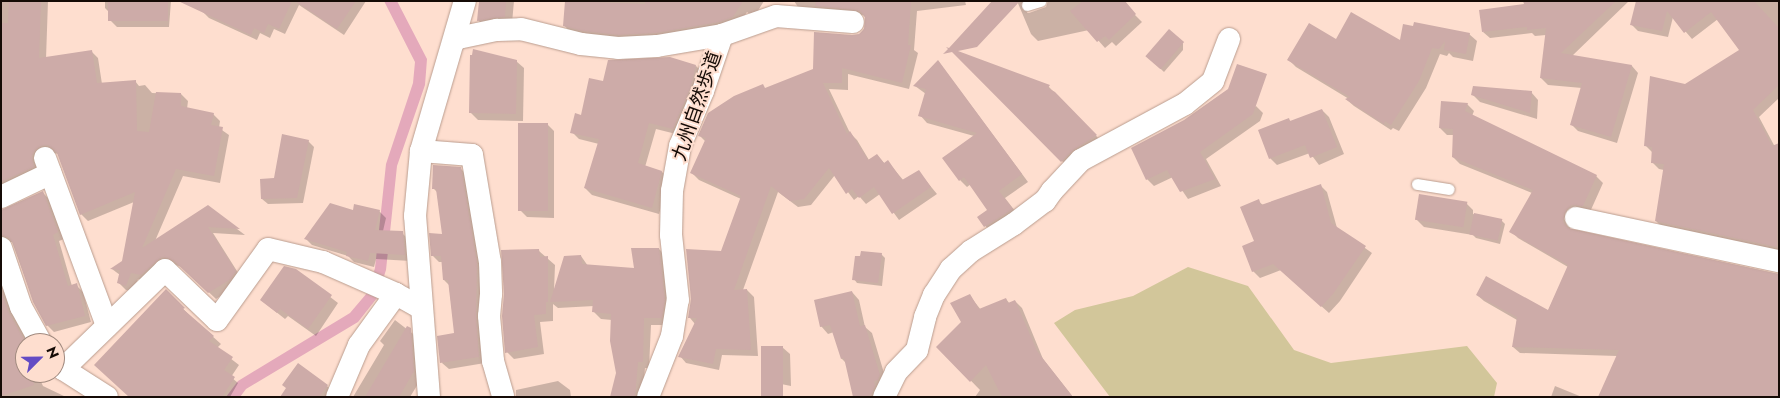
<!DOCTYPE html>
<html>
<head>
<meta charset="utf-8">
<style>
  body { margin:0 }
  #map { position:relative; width:1780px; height:398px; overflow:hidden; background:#fedecf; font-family:Jost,"Noto Sans JP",sans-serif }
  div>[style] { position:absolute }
  .green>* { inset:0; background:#d2c69a }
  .water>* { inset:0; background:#e4a9bb }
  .shadow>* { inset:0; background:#0003 }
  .building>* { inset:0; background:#cdaba8; transform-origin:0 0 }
  .roads { filter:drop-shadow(0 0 1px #ba9d8f) drop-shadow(0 0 1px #ba9d8f) }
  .lane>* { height:11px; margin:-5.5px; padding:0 5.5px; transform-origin:5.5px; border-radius:5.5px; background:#fff }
  .street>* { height:22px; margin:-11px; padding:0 11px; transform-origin:11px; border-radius:11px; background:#fff }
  span { translate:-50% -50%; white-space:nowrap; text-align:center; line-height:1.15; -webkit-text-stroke:4px #fedecf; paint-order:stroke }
  .street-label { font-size:19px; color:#150b06 }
  .frame { position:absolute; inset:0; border:2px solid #150b06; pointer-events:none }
  .north { position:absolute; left:15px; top:333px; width:50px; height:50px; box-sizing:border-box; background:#fedecf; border:1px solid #a18a7f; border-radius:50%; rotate:67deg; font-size:14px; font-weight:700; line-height:20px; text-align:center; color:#150b06 }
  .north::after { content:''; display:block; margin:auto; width:18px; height:22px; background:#634bc4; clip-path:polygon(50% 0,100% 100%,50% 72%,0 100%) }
</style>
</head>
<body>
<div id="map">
  <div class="green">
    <div style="clip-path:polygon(1188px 267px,1248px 286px,1294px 350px,1331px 363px,1467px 346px,1497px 383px,1494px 397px,1110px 397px,1054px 323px,1075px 310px,1133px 296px)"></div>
  </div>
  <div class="water">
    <div style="clip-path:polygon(384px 1px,397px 1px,427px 59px,425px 85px,397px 166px,386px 270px,377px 298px,358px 322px,246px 389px,240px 397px,226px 397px,238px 381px,350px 313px,367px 293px,375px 268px,386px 164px,413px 83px,415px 62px)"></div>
  </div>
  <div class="shadow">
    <div style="clip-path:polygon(1px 1px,48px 1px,46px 59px,91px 51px,98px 58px,102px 84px,135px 81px,139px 86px,145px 85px,152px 93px,181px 94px,188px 101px,187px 109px,213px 114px,220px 121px,219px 128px,229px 135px,220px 183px,183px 176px,155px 241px,208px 207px,245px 235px,213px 233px,242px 279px,237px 285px,216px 299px,182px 267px,169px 263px,149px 281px,138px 279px,133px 292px,126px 290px,119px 283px,120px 275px,112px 269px,123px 262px,134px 202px,88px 221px,81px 214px,59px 154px,48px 152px,40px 173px,1px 193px)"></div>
    <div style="clip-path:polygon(105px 1px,171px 1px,169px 27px,117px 27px,110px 20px,110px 13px,105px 8px)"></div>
    <div style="clip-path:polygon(208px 1px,366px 1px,344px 35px,299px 5px,285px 34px,274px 29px,270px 38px,260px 33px,257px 40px,209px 18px,203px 12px)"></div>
    <div style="clip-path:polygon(485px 1px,514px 1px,512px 23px,485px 27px,478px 20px)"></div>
    <div style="clip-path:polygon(566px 1px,764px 1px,754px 17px,747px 12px,740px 23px,626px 41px,570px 32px,564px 25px)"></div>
    <div style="clip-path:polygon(794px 1px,965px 1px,966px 5px,917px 11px,914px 50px,918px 53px,909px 89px,848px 74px,848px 90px,829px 89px,850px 133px,857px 140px,869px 160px,877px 155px,885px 164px,888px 162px,904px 181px,918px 171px,937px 194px,899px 220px,880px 194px,866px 204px,859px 196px,854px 200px,835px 175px,811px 205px,798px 207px,778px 192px,743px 290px,747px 290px,754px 297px,758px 356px,722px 355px,719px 370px,686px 363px,680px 356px,695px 324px,690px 318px,722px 253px,741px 199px,699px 180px,692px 173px,706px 142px,700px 136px,766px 89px,814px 70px,853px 36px,860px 35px,867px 24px,866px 18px,863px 15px,800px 10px)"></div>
    <div style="clip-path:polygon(1017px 1px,1042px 1px,1029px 6px,1027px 13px,1029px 13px,1046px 7px,1048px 1px,1121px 1px,1142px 22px,1116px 46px,1112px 42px,1105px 48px,1089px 30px,1038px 41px,1031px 34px)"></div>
    <div style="clip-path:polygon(1524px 1px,1629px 1px,1572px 56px,1632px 66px,1638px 73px,1617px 143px,1578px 131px,1571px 124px,1582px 88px,1548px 85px,1541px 78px,1546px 35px,1535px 36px,1532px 33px,1490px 38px,1483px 32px,1525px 5px)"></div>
    <div style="clip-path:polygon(1637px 1px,1779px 1px,1779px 98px,1759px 117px,1775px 147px,1779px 144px,1779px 252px,1663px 228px,1656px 221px,1664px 170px,1659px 169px,1652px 162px,1653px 153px,1646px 146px,1685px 85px,1741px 50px,1718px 19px,1692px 39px,1673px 17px,1668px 37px,1638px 31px,1631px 24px)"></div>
    <div style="clip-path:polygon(1469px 34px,1477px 41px,1473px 61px,1453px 57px,1449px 53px,1447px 56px,1440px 54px,1426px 88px,1399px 131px,1393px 128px,1391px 130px,1354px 106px,1347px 100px,1349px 99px,1296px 67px,1289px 60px,1337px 41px,1401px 42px)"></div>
    <div style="clip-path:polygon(1183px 43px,1183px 50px,1164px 72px,1147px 56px)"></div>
    <div style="clip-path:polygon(951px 50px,1049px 87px,1103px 143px,1069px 168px)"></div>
    <div style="clip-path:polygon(516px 61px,524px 68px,523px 121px,478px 120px,471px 113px)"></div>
    <div style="clip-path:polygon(938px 61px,1028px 182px,1005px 198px,1019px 216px,992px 234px,979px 218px,989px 210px,971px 184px,967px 187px,960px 180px,974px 136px,927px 123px,920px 115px,926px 94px,915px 86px)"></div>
    <div style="clip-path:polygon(696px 66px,703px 73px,680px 135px,656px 129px,645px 167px,662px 172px,669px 179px,659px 214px,592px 195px,585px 188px,599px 144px,579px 139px,572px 132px,604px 83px)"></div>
    <div style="clip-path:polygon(1531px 92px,1538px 100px,1537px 119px,1480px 102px,1473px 95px)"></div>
    <div style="clip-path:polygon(1467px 104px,1474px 111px,1472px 116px,1596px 176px,1603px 183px,1590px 212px,1570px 222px,1570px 230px,1779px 274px,1779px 397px,1617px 356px,1520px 353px,1513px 347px,1517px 320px,1484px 301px,1477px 295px,1548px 311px,1568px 267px,1518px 238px,1511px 231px,1532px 193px,1460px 164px,1453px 157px,1454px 135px,1447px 135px,1440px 128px)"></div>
    <div style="clip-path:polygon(1256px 106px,1263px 113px,1260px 121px,1206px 159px,1221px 186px,1188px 199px,1173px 177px,1154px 186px,1147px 179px)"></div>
    <div style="clip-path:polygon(1322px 110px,1329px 117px,1344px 154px,1319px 165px,1310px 153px,1277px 165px,1270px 158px,1289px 120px,1292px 122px)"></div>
    <div style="clip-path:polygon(547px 124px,554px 131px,554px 218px,527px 217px,520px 210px)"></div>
    <div style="clip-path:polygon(308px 141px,314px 147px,303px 203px,268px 204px,262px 199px,275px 179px)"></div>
    <div style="clip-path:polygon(460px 168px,467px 175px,483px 271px,485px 363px,449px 369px,442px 363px,455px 334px,449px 285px,444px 280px,442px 262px,439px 262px,432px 255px,443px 235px,437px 192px,433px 188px)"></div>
    <div style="clip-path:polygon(1320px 185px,1327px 192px,1337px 228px,1372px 253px,1340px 301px,1329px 313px,1281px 270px,1260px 278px,1253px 271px,1258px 201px,1263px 205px)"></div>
    <div style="clip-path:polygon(43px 193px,50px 200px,64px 239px,59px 241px,72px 286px,76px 285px,83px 292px,91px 322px,54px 332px,47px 325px,34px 301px,12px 242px,3px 242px,1px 245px,1px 210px,6px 210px)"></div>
    <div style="clip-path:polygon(1466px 203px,1473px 210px,1473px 214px,1501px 220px,1505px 224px,1500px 244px,1476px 238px,1473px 235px,1424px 227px,1417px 220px)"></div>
    <div style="clip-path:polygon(354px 211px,379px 211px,386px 218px,383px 231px,402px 233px,409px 240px,411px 261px,376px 259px,374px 267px,354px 262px,348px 256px,312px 245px,306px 239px)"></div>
    <div style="clip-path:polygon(659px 249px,666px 256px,668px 325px,651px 325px,649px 368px,645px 368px,642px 397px,611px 397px,618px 373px,612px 320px,601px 319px,594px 312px,594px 306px,558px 308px,553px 304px,553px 321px,540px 322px,544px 354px,514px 359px,507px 352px,539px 251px,555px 265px,554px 291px,581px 256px,588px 266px,635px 270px)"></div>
    <div style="clip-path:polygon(881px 254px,885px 258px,882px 286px,857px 283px,854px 279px)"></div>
    <div style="clip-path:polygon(295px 270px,338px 303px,316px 336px,288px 316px,285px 319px,261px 300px)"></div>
    <div style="clip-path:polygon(1px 279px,15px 319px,26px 339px,22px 340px,25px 347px,25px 373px,37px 373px,43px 386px,66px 397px,1px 397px)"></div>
    <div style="clip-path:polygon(166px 291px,190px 316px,221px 344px,217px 348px,239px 365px,231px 377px,238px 383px,230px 397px,130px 397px)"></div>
    <div style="clip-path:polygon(852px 292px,859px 300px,865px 327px,872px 333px,887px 383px,880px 397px,855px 397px,846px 363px,842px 359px,834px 332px,828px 334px,821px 326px)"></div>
    <div style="clip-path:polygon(970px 296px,981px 310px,1006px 299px,1010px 304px,1015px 301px,1022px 308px,1043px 359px,1073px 397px,975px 397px,980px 390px,938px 347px,963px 322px)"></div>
    <div style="clip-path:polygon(395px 320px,417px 337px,421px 379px,410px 397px,353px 397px,384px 345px,380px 341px)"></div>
    <div style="clip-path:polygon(782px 347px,790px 354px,791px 386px,771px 382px)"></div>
    <div style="clip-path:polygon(558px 381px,570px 390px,571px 397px,516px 397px,516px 390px)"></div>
    <div style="clip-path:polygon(327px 386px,334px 393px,333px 397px,297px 397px)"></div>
    <div style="clip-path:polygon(1555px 386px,1582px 397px,1551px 397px)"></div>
  </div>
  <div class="building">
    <div style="clip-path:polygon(9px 1px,41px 2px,39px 58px,92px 50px,97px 83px,136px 80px,137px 131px,149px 132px,156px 92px,181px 93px,181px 106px,214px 113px,211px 125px,223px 127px,214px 176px,176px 169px,142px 248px,208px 205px,240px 229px,208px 227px,236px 271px,231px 279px,208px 293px,174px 261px,162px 257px,141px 275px,131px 273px,126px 286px,117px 283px,120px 270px,110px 269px,122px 261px,135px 192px,80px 215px,57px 153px,48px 145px,41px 146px,35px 150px,32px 156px,34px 167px,1px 182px,1px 23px,8px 23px)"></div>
    <div style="left:108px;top:1px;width:60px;height:20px"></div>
    <div style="clip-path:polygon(178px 1px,292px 1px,279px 29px,268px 24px,264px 33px,254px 28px,251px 35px)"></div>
    <div style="clip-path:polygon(295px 1px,356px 1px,337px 29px)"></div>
    <div style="clip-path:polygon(479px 1px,506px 1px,505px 17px,477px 21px)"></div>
    <div style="clip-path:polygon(565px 1px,645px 4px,645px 1px,743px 1px,733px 17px,719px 22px,656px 33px,618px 35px,583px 31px,563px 26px)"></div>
    <div style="clip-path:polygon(816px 1px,911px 1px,908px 45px,911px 45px,902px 83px,842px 68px,842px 83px,823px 83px,847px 134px,850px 131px,868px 160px,877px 154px,884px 163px,888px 160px,902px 180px,919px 170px,931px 187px,892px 214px,874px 187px,859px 198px,852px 189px,846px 194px,829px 168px,804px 199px,790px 201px,771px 186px,734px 290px,747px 289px,751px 350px,716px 349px,713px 364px,678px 357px,697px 318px,688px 318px,691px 299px,686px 249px,721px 251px,741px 196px,690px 173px,706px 138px,698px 136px,708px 113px,734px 96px,763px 84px,765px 88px,813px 69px,814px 32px,852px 35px,859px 34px,864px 29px,865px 17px,860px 11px,815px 6px)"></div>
    <div style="clip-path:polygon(992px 1px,1020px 1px,977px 47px,958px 51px,1050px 85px,1048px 88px,1055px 92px,1097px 135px,1072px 151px,1061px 162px,952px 52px,943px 54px,948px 49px,946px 47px,949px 48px)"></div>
    <div style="clip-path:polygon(1083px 1px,1125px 1px,1136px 14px,1109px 40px,1105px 36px,1097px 42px,1070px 11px)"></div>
    <div style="clip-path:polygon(1523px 1px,1616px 1px,1561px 53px,1632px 65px,1611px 137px,1570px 125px,1582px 83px,1540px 78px,1546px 28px,1527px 30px,1527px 27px,1482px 32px,1479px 10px,1524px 4px)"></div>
    <div style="clip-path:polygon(1636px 1px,1754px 1px,1779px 28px,1779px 85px,1753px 110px,1772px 146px,1779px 143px,1777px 247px,1655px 221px,1664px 164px,1651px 163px,1652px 147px,1644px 146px,1650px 76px,1685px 84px,1739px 50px,1711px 12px,1684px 33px,1667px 11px,1662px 31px,1630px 25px)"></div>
    <div style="clip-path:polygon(1351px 12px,1400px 40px,1403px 24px,1413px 26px,1414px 22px,1470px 33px,1466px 54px,1444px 50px,1445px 41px,1439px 49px,1432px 48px,1419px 81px,1391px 125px,1385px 121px,1384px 124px,1345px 99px,1350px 97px,1287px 60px,1309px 23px,1336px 39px)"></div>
    <div style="left:1169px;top:29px;width:20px;height:36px;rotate:41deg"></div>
    <div style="clip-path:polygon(473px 49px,517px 60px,516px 114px,469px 113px,470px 55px,472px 55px)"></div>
    <div style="clip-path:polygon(670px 57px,696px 65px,690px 89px,673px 129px,649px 123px,638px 163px,662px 171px,652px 208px,584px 188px,599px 139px,570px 133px,575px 113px,581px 115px,589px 78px,603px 81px,608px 60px)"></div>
    <div style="clip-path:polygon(938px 60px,1022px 174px,999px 191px,1013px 209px,984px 227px,977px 217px,987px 210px,964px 177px,959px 181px,942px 158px,977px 133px,918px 116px,926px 89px,913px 86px)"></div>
    <div style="clip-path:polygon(1237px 64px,1267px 74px,1253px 114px,1200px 152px,1215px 179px,1180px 192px,1167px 170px,1146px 180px,1131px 148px,1184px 120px,1228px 89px)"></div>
    <div style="clip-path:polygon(1473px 86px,1532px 91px,1530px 113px,1471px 95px)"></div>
    <div style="clip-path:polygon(1441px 101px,1468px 103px,1465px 111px,1597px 175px,1583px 206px,1572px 205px,1566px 210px,1563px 222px,1568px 228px,1778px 274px,1779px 397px,1598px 397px,1619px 350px,1512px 347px,1517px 317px,1476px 295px,1486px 276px,1548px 310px,1568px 265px,1509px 232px,1533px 190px,1452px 157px,1453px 129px,1439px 128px)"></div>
    <div style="clip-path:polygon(1322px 109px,1337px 147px,1310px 158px,1305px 145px,1269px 159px,1258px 130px,1289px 118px,1290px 121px)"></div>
    <div style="left:518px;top:123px;width:30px;height:88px"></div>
    <div style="clip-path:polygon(282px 134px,309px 140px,297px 198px,261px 199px,260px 179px,274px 178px)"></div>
    <div style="clip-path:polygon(433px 165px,461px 167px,477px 263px,476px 317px,479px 357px,440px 363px,437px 336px,454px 333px,448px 280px,443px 280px,441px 256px,431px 256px,429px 233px,442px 234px,436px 189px,432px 189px)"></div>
    <div style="clip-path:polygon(1321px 184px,1331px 223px,1366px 246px,1333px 294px,1321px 307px,1273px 264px,1252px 272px,1242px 246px,1254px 241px,1240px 207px,1259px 199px,1261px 205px)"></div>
    <div style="clip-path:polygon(43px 191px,58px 232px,53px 235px,68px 286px,77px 283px,85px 316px,46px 326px,33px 302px,13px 243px,9px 238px,1px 235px,1px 210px)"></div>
    <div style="left:1419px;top:194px;width:49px;height:26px;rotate:9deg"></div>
    <div style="clip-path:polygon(330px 203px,353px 210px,354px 204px,380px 210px,375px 230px,403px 231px,405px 255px,370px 253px,368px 261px,346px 256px,347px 252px,304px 239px)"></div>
    <div style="left:1474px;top:213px;width:29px;height:22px;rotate:12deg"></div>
    <div style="clip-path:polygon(631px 248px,659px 248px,665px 300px,662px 318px,644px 318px,643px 362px,638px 362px,635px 397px,610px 397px,616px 373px,610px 341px,611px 314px,592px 312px,593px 300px,550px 302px,564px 256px,581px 255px,582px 264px,634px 268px)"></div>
    <div style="clip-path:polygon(539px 249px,540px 257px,548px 256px,548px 302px,546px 302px,546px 314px,534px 315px,538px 347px,505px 353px,502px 316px,504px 294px,501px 250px)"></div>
    <div style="clip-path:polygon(861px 251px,882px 253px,878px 283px,852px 280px,855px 256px,860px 256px)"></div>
    <div style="clip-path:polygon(284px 266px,296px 269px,332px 295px,308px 329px,280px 309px,277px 313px,260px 300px)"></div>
    <div style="clip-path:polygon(166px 289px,185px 308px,183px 309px,214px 336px,209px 341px,233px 357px,224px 370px,235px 377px,222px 397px,129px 397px,94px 365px)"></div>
    <div style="clip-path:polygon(1px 290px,9px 313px,25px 341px,25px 373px,31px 373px,34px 385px,1px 396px)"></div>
    <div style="clip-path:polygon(852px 291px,860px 326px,865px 325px,880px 375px,878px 380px,874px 381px,875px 386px,871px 395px,865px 397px,853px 397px,844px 358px,841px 359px,830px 325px,820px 327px,814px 300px)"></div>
    <div style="clip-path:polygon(970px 294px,979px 309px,1006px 298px,1008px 303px,1015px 300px,1037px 351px,1073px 397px,1002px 397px,986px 365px,970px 382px,936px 347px,961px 322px,950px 303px)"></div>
    <div style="clip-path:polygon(407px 326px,411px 328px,414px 371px,399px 397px,365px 397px)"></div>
    <div style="left:761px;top:346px;width:22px;height:51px"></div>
    <div style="clip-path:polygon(298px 363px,328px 385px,319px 397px,280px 397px,286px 388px,282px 385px)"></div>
  </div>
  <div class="roads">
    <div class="lane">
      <div style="left:1027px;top:5px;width:14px;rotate:-17deg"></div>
      <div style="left:1417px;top:184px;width:32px;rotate:9deg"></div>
    </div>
    <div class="street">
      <div style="left:456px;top:36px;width:3px;rotate:45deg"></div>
      <div style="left:458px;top:38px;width:40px;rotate:-12deg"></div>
      <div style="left:497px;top:30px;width:24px;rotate:-2deg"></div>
      <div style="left:521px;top:29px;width:62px;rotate:14deg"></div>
      <div style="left:581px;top:44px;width:37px;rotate:6deg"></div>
      <div style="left:618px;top:48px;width:39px;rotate:-3deg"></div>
      <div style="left:657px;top:46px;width:66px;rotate:-9.6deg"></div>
      <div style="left:421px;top:151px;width:51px;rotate:4.5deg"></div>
      <div style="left:472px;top:155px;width:109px;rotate:80.5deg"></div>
      <div style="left:490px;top:262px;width:32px;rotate:88deg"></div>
      <div style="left:491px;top:294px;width:22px;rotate:95deg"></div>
      <div style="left:489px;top:316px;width:45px;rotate:84.9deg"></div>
      <div style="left:493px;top:361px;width:37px;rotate:74deg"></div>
      <div style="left:45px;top:158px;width:179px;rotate:69.7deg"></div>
      <div style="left:1px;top:197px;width:55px;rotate:-25.6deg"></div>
      <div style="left:1576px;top:218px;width:208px;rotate:12deg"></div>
      <div style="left:1px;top:248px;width:62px;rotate:71.3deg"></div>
      <div style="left:21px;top:307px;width:41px;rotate:60.9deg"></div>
      <div style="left:55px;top:360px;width:12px;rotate:48deg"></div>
      <div style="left:63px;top:369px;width:52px;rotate:32.5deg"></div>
      <div style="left:63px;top:369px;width:142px;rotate:-44.1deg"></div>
      <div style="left:165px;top:270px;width:72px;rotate:43.9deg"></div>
      <div style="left:217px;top:320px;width:87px;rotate:-54.3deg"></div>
      <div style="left:268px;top:249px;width:57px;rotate:13.3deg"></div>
      <div style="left:323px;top:262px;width:80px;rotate:23.7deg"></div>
      <div style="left:396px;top:294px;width:29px;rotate:29deg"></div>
      <div style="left:337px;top:397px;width:56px;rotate:-67.1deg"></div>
      <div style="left:359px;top:345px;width:63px;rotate:-54deg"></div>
      <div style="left:429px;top:397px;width:182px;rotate:-94.4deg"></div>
      <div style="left:415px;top:216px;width:65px;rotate:-84.7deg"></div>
      <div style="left:421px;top:151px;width:156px;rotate:-73.7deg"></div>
      <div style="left:648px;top:397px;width:66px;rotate:-68.5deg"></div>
      <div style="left:672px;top:336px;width:36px;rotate:-81deg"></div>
      <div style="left:678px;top:300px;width:65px;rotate:-96.1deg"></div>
      <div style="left:671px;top:235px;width:44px;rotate:-88.7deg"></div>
      <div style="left:672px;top:191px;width:46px;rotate:-79.9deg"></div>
      <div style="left:680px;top:146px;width:60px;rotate:-67.3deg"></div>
      <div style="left:703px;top:91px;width:59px;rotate:-71.3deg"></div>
      <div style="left:722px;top:35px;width:57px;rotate:-19.4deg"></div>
      <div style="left:776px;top:16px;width:77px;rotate:4.5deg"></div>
      <div style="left:884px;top:397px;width:28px;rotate:-64deg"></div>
      <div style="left:896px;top:372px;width:30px;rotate:-46deg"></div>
      <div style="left:917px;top:350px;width:34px;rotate:-76deg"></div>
      <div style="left:925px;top:317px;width:24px;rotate:-68deg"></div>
      <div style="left:934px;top:295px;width:31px;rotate:-57deg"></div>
      <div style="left:951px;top:269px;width:27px;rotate:-42deg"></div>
      <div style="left:971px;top:251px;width:51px;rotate:-32.1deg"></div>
      <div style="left:1014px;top:224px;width:39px;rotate:-37deg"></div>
      <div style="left:1045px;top:201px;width:12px;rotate:-55deg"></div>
      <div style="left:1052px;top:191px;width:42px;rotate:-46.9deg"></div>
      <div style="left:1081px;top:160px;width:118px;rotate:-28.3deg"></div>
      <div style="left:1185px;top:104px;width:36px;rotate:-39deg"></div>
      <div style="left:1213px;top:81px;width:45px;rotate:-69.1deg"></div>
    </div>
  </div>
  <div class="street-label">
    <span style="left:697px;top:106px;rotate:-71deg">九州自然歩道</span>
  </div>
  <div class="frame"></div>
  <div class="north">N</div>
</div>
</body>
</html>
